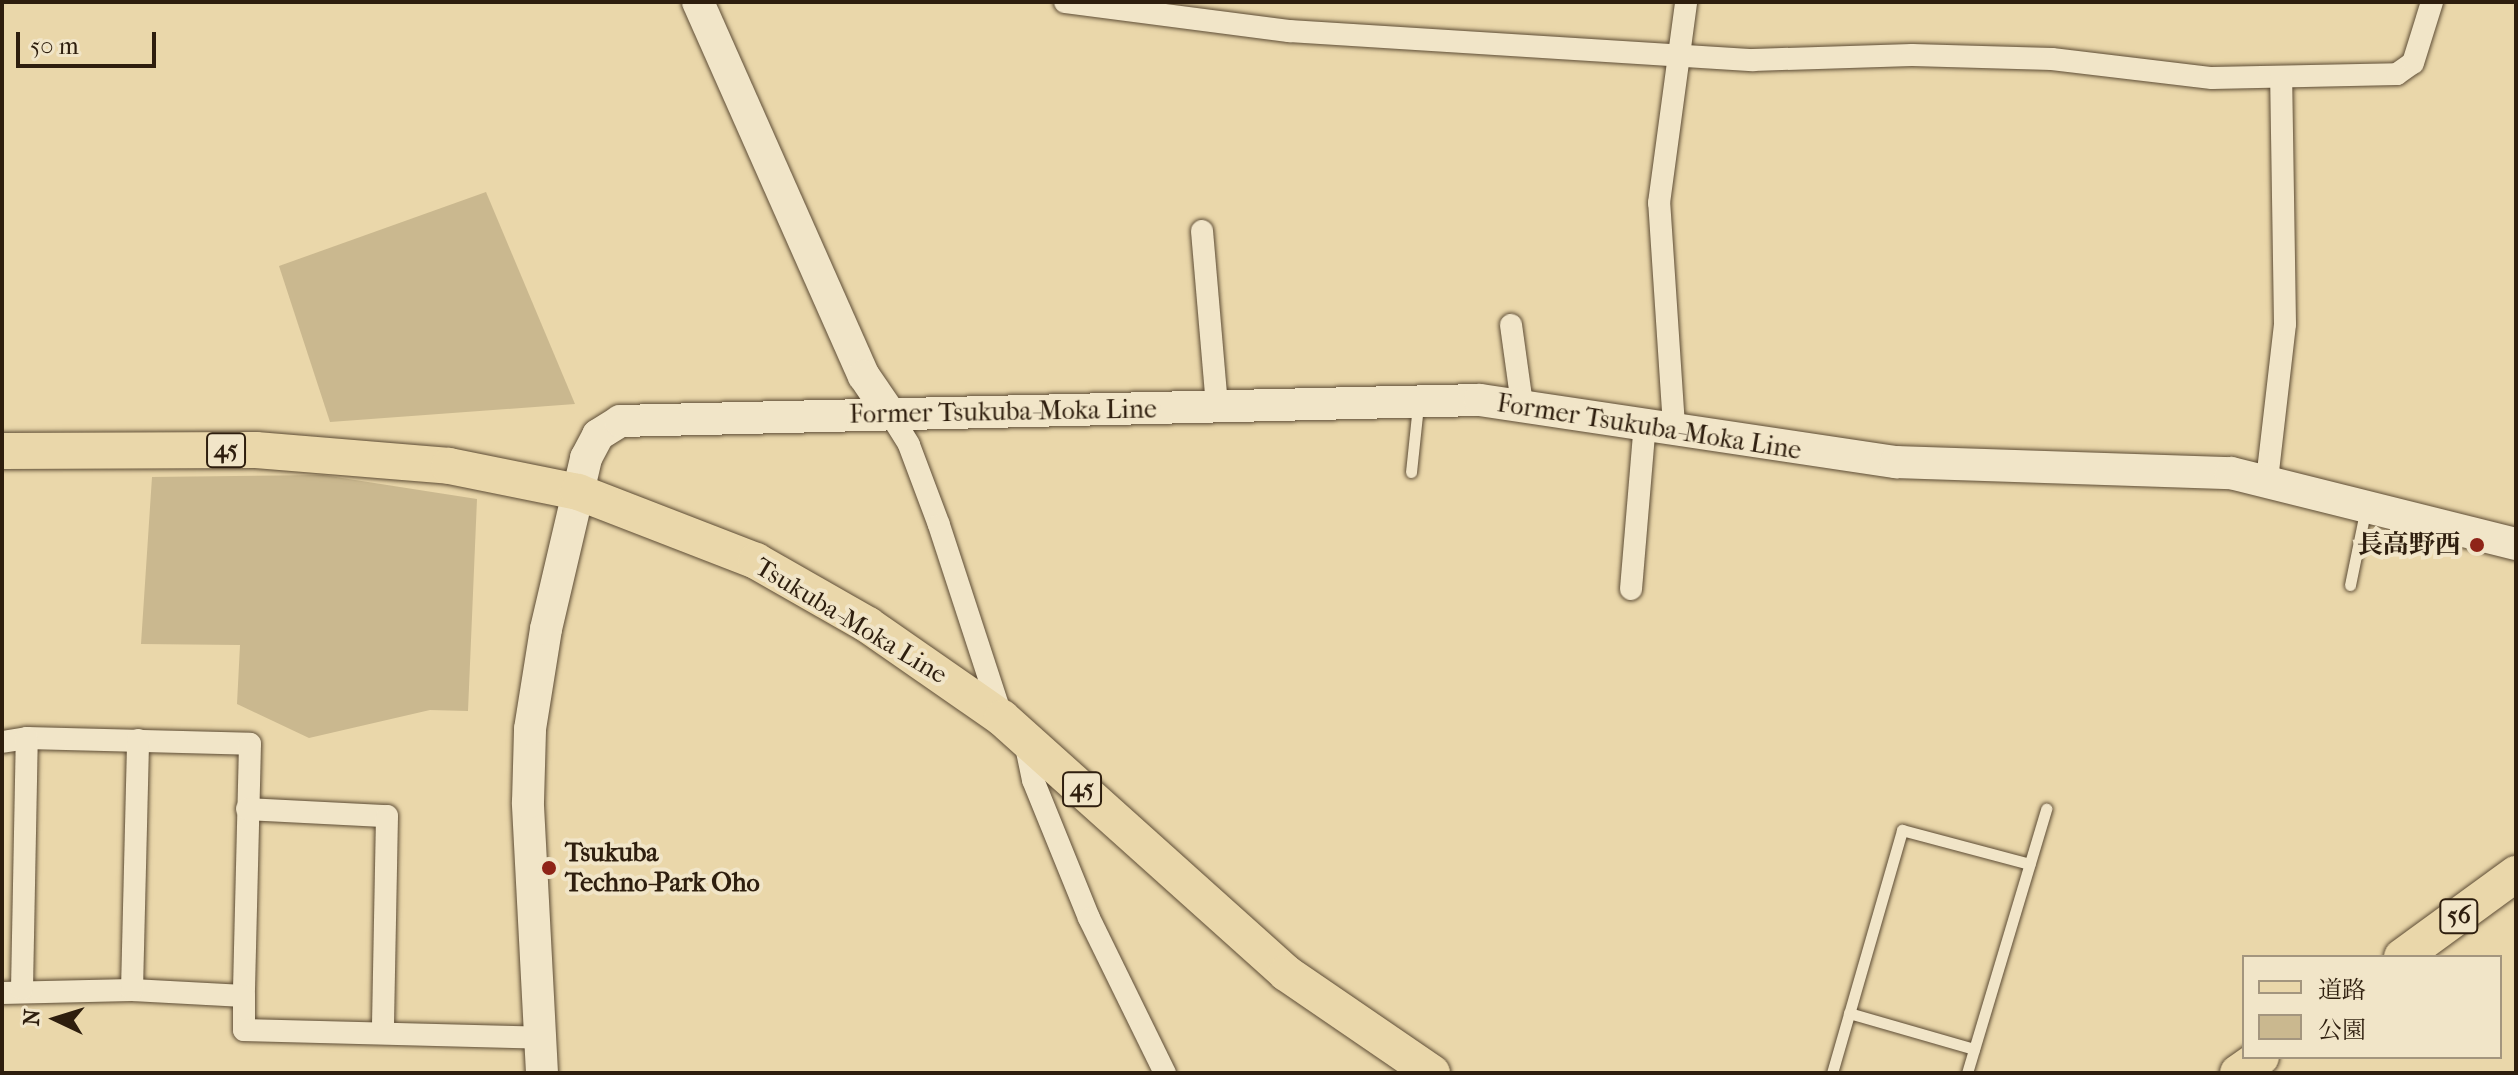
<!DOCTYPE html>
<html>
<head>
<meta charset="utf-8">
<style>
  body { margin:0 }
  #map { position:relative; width:2518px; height:1075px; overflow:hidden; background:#ead7aa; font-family:"IM FELL French Canon","Noto Serif JP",serif }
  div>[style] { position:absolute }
  .green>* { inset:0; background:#cab88f }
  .roads { filter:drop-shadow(0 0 2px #5d4c35) drop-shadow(0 0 2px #5d4c35) }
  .lane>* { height:11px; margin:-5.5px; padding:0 5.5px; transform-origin:5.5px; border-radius:5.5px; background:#f1e5c8 }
  .street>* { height:22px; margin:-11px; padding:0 11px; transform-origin:11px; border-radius:11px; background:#f1e5c8 }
  .secondary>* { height:32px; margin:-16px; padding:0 16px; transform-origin:16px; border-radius:16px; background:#f1e5c8 }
  .primary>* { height:36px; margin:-18px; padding:0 18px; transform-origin:18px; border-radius:18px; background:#ead7aa }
  .dots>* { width:22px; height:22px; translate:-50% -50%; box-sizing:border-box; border:4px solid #f1e5c8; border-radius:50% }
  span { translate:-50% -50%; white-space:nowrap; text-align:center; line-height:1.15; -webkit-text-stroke:8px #f1e5c8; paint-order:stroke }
  .shield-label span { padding:2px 6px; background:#f1e5c8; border:2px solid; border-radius:6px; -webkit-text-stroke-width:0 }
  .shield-label { font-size:24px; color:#2e1e0e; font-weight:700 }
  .street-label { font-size:26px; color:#2e1e0e }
  .poi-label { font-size:26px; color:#2e1e0e; font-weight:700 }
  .right { translate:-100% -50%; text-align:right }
  .left { translate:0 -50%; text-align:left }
  .frame { position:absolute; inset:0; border:4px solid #2e1e0e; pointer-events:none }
  .legend { position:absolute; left:2242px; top:955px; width:260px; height:104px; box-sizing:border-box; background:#f1e5c8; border:2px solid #a3957e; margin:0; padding:10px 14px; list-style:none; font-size:24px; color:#2e1e0e }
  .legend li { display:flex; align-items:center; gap:16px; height:40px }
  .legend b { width:40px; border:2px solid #a3957e }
  .north { position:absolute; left:16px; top:979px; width:80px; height:80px; -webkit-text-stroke:6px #f1e5c8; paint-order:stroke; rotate:274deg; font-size:22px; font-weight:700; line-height:32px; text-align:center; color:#2e1e0e }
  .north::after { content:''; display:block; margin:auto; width:28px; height:36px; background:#2e1e0e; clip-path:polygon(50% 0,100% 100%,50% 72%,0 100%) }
  .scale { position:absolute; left:16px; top:32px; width:140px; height:36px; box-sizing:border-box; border:4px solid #2e1e0e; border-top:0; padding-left:10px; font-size:24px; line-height:28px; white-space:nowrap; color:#2e1e0e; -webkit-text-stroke:6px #f1e5c8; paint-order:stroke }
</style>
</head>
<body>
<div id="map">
  <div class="green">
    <div style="clip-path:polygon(486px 192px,575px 404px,330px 422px,279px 266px)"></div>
    <div style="clip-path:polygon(323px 475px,477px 499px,468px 711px,430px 710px,309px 738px,237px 704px,240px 645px,141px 644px,152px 477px)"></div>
  </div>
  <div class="roads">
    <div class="lane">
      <div style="left:1411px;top:472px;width:67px;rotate:-84deg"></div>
      <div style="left:2350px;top:585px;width:80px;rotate:-78.4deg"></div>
      <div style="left:1849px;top:1013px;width:130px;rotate:16.1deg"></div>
      <div style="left:1832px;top:1073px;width:253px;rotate:-73.9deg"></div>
      <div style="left:1902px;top:830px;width:132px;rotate:14.9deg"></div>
      <div style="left:1967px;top:1073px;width:276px;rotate:-73.3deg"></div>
    </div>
    <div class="street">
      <div style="left:1065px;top:2px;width:226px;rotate:7.4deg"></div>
      <div style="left:1289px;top:31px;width:465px;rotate:3.6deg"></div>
      <div style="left:1753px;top:60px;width:159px;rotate:-1.8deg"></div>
      <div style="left:1912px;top:55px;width:140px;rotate:1.6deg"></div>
      <div style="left:2052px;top:59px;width:161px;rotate:6.8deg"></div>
      <div style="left:2212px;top:78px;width:185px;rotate:-1.2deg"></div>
      <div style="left:2397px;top:74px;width:19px;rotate:-35deg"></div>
      <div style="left:2413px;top:63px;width:64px;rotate:-72.7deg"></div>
      <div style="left:1202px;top:231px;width:177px;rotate:85.1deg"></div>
      <div style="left:1511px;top:325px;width:80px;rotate:82.1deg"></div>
      <div style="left:890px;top:414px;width:36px;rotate:58deg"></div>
      <div style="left:909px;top:445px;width:85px;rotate:69.4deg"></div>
      <div style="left:939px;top:525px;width:203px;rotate:71.9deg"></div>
      <div style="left:1674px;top:426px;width:224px;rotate:-93.8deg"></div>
      <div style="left:1659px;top:203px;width:203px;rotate:-82.3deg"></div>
      <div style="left:2267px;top:480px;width:157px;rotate:-83.4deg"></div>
      <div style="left:2285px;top:324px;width:247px;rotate:-90.9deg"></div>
      <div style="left:1631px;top:589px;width:169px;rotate:-85.2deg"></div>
      <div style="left:1024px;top:737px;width:44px;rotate:78.2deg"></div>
      <div style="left:1033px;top:780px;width:149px;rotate:67.9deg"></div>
      <div style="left:1089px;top:918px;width:173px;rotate:63.9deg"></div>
      <div style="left:2px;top:742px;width:25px;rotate:-9deg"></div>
      <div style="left:27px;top:738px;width:223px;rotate:1.5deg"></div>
      <div style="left:250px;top:744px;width:252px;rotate:91.4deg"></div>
      <div style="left:244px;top:996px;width:112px;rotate:-176.9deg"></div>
      <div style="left:132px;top:990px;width:130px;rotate:178.7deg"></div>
      <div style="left:247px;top:809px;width:140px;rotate:2.9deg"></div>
      <div style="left:387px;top:816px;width:217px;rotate:91.1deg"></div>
      <div style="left:22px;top:989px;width:251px;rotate:-88.9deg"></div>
      <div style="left:132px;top:990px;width:250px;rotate:-88.6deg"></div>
      <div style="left:244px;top:996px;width:34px;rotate:90deg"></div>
      <div style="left:244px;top:1030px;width:297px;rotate:1.5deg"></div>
    </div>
    <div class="secondary">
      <div style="left:698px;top:2px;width:409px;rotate:66.1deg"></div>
      <div style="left:864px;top:376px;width:46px;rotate:55.6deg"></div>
      <div style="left:542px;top:1073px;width:271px;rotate:-93deg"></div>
      <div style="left:528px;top:802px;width:73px;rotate:-88.4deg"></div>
      <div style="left:530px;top:729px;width:101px;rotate:-80.9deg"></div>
      <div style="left:546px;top:629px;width:176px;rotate:-76.8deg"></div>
      <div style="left:586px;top:458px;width:26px;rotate:-62deg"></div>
      <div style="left:598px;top:435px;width:26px;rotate:-32deg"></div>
      <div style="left:620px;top:421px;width:860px;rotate:-1.4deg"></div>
      <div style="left:1480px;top:400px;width:421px;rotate:8.5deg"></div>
      <div style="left:1896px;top:462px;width:335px;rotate:1.9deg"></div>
      <div style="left:2231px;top:473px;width:294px;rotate:14deg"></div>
    </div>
    <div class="primary">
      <div style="left:2px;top:451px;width:254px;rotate:-0.2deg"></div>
      <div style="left:256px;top:450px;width:194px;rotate:4.7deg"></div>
      <div style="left:449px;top:466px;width:132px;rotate:11.4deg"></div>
      <div style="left:578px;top:492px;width:191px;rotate:21.2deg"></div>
      <div style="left:756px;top:561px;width:129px;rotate:29.7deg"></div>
      <div style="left:868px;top:625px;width:163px;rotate:34.8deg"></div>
      <div style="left:1002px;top:718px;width:382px;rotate:41.9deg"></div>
      <div style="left:1286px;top:973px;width:177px;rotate:34.4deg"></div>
      <div style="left:2402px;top:957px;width:141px;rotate:-36.1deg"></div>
      <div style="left:2238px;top:1073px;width:28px;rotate:-35deg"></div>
    </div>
  </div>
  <div class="dots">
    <div style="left:2477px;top:545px;background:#8f2418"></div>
    <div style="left:549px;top:868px;background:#8f2418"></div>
  </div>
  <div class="shield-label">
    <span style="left:226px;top:450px">45</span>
    <span style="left:1082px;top:789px">45</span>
    <span style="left:2459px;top:916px">56</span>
  </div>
  <div class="street-label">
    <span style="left:1003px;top:412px;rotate:-1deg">Former Tsukuba-Moka Line</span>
    <span style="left:1649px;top:427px;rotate:9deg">Former Tsukuba-Moka Line</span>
    <span style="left:851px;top:621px;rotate:31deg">Tsukuba-Moka Line</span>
  </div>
  <div class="poi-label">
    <span class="right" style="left:2461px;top:545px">長高野西</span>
    <span class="left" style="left:565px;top:868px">Tsukuba<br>Techno-Park Oho</span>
  </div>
  <div class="frame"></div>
  <ul class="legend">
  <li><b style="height:10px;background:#ead7aa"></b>道路</li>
  <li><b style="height:22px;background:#cab88f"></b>公園</li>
  </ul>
  <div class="north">N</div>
  <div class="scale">50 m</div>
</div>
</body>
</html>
